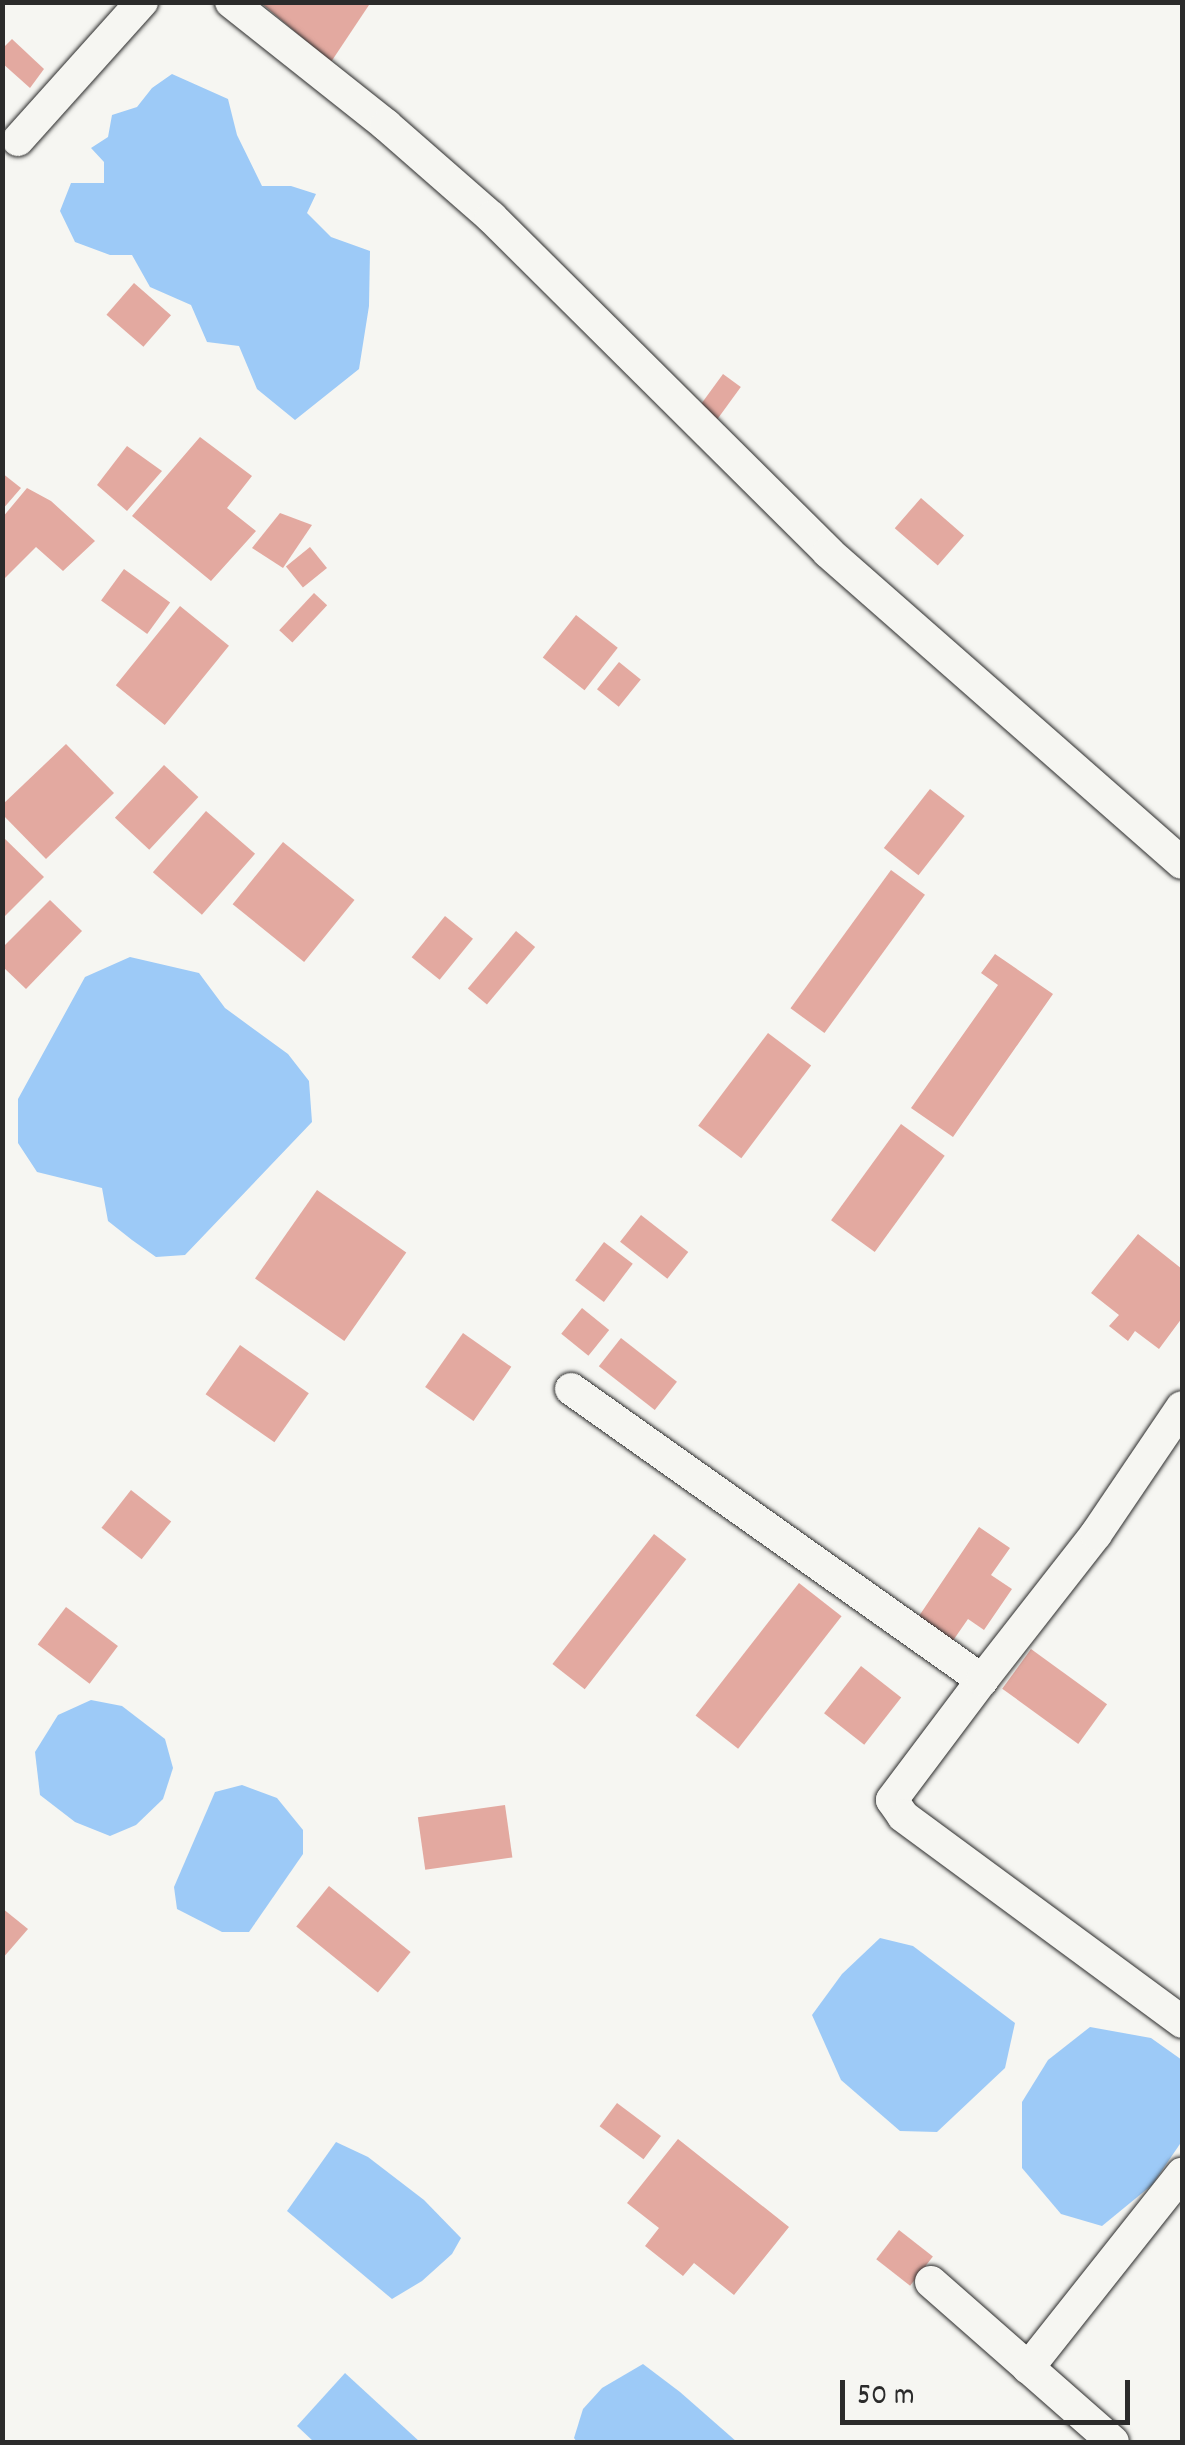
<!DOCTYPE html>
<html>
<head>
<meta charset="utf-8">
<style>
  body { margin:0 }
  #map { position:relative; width:1185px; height:2445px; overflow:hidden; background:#f6f6f2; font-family:Dekko,sans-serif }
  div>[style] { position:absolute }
  .water>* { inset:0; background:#9dcaf7 }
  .building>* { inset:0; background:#e3a9a0; transform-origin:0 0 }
  .roads { filter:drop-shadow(0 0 2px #2b2b2b) drop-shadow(0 0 2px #2b2b2b) }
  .street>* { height:32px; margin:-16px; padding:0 16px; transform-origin:16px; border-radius:16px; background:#f6f6f2 }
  span { translate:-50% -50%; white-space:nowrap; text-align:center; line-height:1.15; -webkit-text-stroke:9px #f6f6f2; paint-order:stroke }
  .frame { position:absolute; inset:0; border:5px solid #2b2b2b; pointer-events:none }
  .scale { position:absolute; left:840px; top:2380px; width:290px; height:45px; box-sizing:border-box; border:5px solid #2b2b2b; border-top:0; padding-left:12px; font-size:30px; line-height:35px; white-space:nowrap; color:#2b2b2b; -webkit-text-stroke:8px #f6f6f2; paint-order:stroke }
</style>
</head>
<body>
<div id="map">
  <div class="water">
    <div style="clip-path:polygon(172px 74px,228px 99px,237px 135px,262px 186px,291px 186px,316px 194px,307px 213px,331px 237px,370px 251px,369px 306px,359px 369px,295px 420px,257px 389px,239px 346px,207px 342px,191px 305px,150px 287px,132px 255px,110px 255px,75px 242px,60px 211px,71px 183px,104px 183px,104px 162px,91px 148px,108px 137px,112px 115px,137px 107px,152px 88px)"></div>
    <div style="clip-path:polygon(130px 957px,199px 973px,225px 1008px,288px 1054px,309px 1081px,312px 1122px,185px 1255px,156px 1257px,132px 1240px,108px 1221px,102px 1188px,37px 1172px,18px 1143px,18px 1099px,85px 977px)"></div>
    <div style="clip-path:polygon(91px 1700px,122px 1706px,165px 1739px,173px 1768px,163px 1799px,136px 1825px,110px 1836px,75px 1822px,40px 1795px,35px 1752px,58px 1715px)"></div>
    <div style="clip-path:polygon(242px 1785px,277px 1798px,303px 1830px,303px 1854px,249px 1932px,222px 1932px,177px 1909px,174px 1887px,215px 1792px)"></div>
    <div style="clip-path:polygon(880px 1938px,913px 1946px,1015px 2023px,1005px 2068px,937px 2132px,900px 2131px,841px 2080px,812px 2015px,842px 1974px)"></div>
    <div style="clip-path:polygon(1090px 2027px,1151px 2038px,1182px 2060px,1182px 2141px,1152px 2185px,1102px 2226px,1061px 2214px,1022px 2168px,1022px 2102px,1048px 2060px)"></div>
    <div style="clip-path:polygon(336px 2142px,368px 2157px,424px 2200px,461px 2238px,452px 2254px,422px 2281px,392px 2299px,287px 2211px)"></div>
    <div style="clip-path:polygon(643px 2364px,680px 2392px,737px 2442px,577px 2442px,574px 2438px,583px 2409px,602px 2388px)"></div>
    <div style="clip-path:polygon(345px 2373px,420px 2442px,314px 2442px,297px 2426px)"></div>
  </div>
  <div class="building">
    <div style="clip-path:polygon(260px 2px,371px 2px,331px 62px)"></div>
    <div style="clip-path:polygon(12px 39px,44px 69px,30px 88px,2px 63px,2px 49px)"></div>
    <div style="left:134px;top:283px;width:49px;height:42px;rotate:41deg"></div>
    <div style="left:723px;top:374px;width:22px;height:44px;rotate:36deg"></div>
    <div style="clip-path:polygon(200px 437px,252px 476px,227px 508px,256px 531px,211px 581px,132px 516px)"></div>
    <div style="clip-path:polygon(127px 446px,162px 471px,127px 511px,97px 485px)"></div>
    <div style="clip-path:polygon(2px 473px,21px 488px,2px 510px)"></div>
    <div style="clip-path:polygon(27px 488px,51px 501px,95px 541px,63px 571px,36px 547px,2px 581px,2px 518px)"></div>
    <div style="left:921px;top:498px;width:57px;height:40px;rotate:41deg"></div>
    <div style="clip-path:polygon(280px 513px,312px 525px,283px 568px,252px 548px)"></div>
    <div style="left:310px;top:547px;width:27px;height:31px;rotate:51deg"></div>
    <div style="left:124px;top:569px;width:57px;height:39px;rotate:36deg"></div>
    <div style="left:314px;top:593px;width:18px;height:51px;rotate:43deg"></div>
    <div style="left:180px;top:606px;width:63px;height:102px;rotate:39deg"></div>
    <div style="left:576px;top:615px;width:53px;height:54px;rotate:38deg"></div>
    <div style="left:619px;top:662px;width:28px;height:35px;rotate:39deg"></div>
    <div style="clip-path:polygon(66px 744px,114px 793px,46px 859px,2px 814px,2px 805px)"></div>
    <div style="left:164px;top:765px;width:47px;height:72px;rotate:43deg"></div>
    <div style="left:930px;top:789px;width:44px;height:75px;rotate:38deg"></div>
    <div style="left:206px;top:811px;width:65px;height:81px;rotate:41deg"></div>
    <div style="clip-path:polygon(2px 836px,44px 877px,2px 919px)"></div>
    <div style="left:283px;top:842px;width:92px;height:80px;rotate:39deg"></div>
    <div style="left:891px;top:870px;width:42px;height:171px;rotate:36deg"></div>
    <div style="clip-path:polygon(50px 900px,82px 931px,26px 989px,2px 966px,2px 948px)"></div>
    <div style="left:445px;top:916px;width:36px;height:53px;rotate:39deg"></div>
    <div style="left:516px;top:931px;width:25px;height:75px;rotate:40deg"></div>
    <div style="clip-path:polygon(995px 954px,1053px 994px,953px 1137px,911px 1108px,998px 985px,981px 973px)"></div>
    <div style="left:768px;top:1033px;width:54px;height:116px;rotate:37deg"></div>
    <div style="left:901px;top:1124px;width:54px;height:119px;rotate:36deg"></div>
    <div style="left:317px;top:1190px;width:109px;height:108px;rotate:35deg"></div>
    <div style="left:641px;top:1215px;width:60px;height:34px;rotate:38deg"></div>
    <div style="clip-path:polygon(1138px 1234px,1182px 1269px,1182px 1318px,1159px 1349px,1135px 1331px,1128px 1341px,1109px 1326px,1119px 1315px,1091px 1293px)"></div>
    <div style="left:604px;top:1242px;width:36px;height:48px;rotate:37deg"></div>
    <div style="left:582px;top:1308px;width:35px;height:33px;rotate:39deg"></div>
    <div style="left:463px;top:1333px;width:59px;height:66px;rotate:35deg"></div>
    <div style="left:621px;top:1338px;width:71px;height:36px;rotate:38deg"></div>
    <div style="left:240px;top:1345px;width:84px;height:60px;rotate:35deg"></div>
    <div style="left:131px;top:1490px;width:51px;height:48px;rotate:38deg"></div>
    <div style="clip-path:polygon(979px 1527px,1010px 1548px,991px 1575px,1012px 1589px,984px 1630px,968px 1619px,952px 1642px,917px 1619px)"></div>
    <div style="left:654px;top:1534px;width:41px;height:165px;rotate:38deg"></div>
    <div style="left:799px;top:1583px;width:54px;height:168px;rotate:38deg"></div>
    <div style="left:66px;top:1607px;width:65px;height:47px;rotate:37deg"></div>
    <div style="left:1031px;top:1649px;width:94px;height:49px;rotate:36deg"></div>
    <div style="left:861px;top:1666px;width:51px;height:60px;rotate:38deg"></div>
    <div style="left:505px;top:1805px;width:53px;height:88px;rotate:82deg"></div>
    <div style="left:329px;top:1886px;width:105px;height:52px;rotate:39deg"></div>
    <div style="clip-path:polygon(2px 1908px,28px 1929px,2px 1959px)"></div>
    <div style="left:617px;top:2103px;width:55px;height:29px;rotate:37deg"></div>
    <div style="clip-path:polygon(678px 2139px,789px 2227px,734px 2295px,694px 2263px,683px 2276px,645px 2246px,659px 2228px,627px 2203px)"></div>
    <div style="left:899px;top:2230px;width:43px;height:37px;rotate:38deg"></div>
  </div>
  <div class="roads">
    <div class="street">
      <div style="left:231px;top:2px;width:198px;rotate:38.4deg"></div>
      <div style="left:386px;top:125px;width:140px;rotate:41.2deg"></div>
      <div style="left:491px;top:217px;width:475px;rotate:44.8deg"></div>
      <div style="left:828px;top:552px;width:471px;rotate:41.3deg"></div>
      <div style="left:18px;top:140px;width:186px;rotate:-48.1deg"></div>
      <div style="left:571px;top:1389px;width:504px;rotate:35.3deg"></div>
      <div style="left:982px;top:1680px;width:150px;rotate:126.9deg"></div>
      <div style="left:892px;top:1800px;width:19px;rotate:55deg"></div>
      <div style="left:903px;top:1816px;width:347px;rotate:36.4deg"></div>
      <div style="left:982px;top:1680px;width:185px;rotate:-52deg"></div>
      <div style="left:1096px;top:1534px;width:153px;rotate:-55.9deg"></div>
      <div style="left:931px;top:2282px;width:242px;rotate:41.3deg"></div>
      <div style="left:1028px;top:2368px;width:248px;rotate:-51.6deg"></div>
    </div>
  </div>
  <div class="frame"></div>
  <div class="scale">50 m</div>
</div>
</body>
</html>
